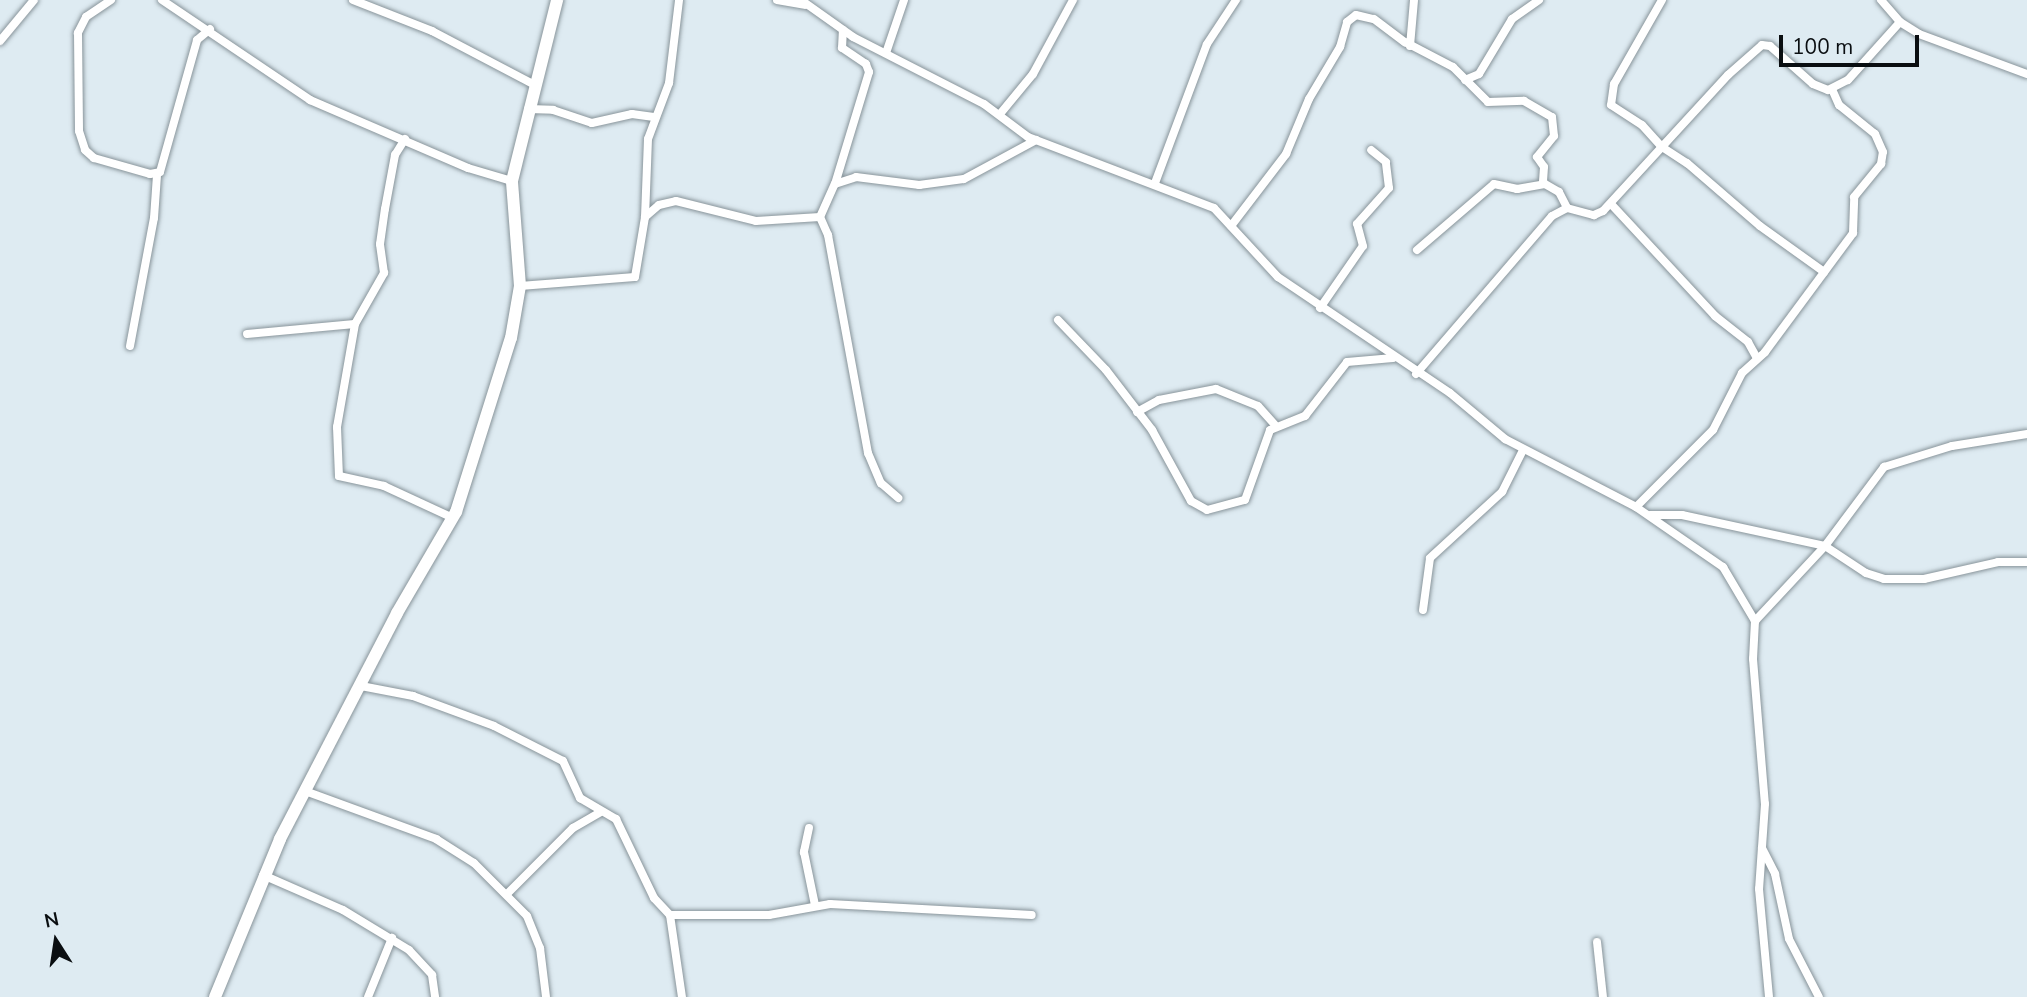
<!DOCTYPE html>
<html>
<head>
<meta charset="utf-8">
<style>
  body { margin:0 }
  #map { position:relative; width:2027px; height:997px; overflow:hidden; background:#deebf2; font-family:"Nunito Sans",sans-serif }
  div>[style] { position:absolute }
  .roads { filter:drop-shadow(0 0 2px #88949a) drop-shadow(0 0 2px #88949a) }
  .street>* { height:8px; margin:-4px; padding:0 4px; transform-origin:4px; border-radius:4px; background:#fff }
  .secondary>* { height:12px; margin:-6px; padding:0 6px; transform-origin:6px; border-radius:6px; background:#fff }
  span { translate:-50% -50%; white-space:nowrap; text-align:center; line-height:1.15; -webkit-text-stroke:5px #deebf2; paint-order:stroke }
  .north { position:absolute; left:21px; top:906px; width:70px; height:70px; -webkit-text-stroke:5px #deebf2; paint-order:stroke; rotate:348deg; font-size:19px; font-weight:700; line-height:28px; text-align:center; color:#0a0e11 }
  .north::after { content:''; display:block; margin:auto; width:24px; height:32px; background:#0a0e11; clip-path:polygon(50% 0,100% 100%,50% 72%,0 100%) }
  .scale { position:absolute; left:1779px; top:35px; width:140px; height:32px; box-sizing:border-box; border:4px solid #0a0e11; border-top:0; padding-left:9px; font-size:21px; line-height:24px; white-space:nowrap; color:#0a0e11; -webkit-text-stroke:5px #deebf2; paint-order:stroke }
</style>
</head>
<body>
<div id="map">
  <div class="roads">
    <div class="street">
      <div style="left:111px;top:0;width:30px;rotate:146deg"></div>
      <div style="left:86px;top:17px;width:18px;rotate:117deg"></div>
      <div style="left:78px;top:33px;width:98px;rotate:89.4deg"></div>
      <div style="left:79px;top:131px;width:20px;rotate:72deg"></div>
      <div style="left:85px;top:150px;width:12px;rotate:42deg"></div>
      <div style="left:94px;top:158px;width:58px;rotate:15.9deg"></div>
      <div style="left:150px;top:174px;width:10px;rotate:-11deg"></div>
      <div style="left:160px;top:172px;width:137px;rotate:-74.3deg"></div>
      <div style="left:197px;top:40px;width:17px;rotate:-40deg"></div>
      <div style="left:162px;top:0;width:179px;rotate:34deg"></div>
      <div style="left:310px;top:100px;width:172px;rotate:23.3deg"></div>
      <div style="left:468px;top:168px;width:46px;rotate:16.5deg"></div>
      <div style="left:353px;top:0;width:85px;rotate:21.4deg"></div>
      <div style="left:432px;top:31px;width:114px;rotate:27.7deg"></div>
      <div style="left:777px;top:0;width:28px;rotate:10deg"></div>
      <div style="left:801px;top:0;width:64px;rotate:35.4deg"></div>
      <div style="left:853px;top:37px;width:147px;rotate:27.1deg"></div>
      <div style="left:984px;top:104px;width:55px;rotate:36.9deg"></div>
      <div style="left:1028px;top:137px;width:199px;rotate:20.9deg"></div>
      <div style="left:1214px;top:208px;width:94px;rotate:47.2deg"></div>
      <div style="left:1278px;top:277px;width:207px;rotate:34deg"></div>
      <div style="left:1450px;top:393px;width:72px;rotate:39.9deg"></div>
      <div style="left:1505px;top:439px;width:148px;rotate:27.4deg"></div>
      <div style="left:1636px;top:507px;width:106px;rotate:34.6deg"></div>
      <div style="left:1723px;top:567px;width:63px;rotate:59.3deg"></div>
      <div style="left:1755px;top:621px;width:38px;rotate:93deg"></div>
      <div style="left:1753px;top:659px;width:145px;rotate:85.3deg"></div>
      <div style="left:1765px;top:804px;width:85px;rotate:94deg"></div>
      <div style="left:1759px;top:889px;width:108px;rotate:84.7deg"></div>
      <div style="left:1662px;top:0;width:97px;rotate:119.7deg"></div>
      <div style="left:1614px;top:84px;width:21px;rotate:98deg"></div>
      <div style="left:1611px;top:105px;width:37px;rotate:33deg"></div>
      <div style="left:1642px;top:125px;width:30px;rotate:48deg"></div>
      <div style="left:1662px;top:147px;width:30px;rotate:33deg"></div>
      <div style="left:1687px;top:163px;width:96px;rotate:40.8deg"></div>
      <div style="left:1760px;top:226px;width:79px;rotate:35.7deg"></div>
      <div style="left:1881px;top:0;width:29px;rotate:49deg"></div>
      <div style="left:1900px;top:22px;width:22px;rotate:32deg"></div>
      <div style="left:1919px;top:34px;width:115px;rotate:20.3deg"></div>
      <div style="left:0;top:41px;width:53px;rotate:-50.3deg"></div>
      <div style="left:1410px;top:46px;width:46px;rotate:-85deg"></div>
      <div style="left:886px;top:53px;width:56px;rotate:-71.2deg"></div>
      <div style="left:1465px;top:80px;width:15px;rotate:-23deg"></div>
      <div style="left:1479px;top:74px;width:64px;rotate:-59deg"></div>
      <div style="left:1512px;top:19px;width:33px;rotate:-35deg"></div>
      <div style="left:528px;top:109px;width:25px;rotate:2deg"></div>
      <div style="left:553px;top:110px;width:41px;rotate:18.4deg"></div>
      <div style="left:592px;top:123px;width:41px;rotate:-12.7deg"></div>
      <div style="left:632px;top:114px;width:22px;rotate:8deg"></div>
      <div style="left:1000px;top:114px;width:52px;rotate:-50.5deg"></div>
      <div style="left:1033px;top:74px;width:84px;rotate:-61.6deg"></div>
      <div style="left:1155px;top:183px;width:148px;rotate:-69.5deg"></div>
      <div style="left:1207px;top:44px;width:53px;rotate:-56.6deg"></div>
      <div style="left:835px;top:184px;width:22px;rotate:-18deg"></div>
      <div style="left:856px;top:177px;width:64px;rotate:7.2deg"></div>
      <div style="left:919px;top:185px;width:45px;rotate:-7.6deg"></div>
      <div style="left:964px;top:179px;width:82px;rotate:-28.4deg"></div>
      <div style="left:1611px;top:204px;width:153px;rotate:47.1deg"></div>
      <div style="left:1715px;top:316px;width:42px;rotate:38.2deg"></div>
      <div style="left:1748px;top:342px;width:18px;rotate:61deg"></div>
      <div style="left:645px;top:217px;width:18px;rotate:-41deg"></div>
      <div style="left:659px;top:205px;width:17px;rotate:-13deg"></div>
      <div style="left:676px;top:201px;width:82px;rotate:14deg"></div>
      <div style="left:756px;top:221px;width:64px;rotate:-3.6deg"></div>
      <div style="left:820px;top:217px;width:36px;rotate:-66deg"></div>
      <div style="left:835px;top:184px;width:117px;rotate:-73.1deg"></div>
      <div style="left:869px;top:72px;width:9px;rotate:-111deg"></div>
      <div style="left:866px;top:64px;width:29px;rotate:-146deg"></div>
      <div style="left:842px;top:48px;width:18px;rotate:-87deg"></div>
      <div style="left:820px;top:217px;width:20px;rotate:66deg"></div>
      <div style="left:828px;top:235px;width:222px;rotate:79.6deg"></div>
      <div style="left:868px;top:453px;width:33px;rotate:67deg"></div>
      <div style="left:881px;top:483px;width:23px;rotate:41deg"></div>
      <div style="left:1231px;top:226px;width:91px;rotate:-52.6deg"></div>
      <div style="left:1286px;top:154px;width:60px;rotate:-67.3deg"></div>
      <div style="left:1309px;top:99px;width:61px;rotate:-59.2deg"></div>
      <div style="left:1340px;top:47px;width:26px;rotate:-74deg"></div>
      <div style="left:1347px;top:22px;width:11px;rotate:-38deg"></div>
      <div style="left:1356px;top:15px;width:18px;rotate:13deg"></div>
      <div style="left:1374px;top:19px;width:39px;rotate:37deg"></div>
      <div style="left:1405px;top:42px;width:54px;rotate:27.5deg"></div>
      <div style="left:1453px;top:67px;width:49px;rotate:45deg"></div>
      <div style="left:1488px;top:102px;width:36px;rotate:-2deg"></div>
      <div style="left:1524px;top:101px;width:32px;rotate:30deg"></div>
      <div style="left:1552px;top:117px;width:19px;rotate:84deg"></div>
      <div style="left:1554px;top:136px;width:27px;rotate:129deg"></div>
      <div style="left:1537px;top:157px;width:12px;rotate:55deg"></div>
      <div style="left:1544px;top:167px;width:16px;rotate:94deg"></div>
      <div style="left:1417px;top:250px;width:101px;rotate:-40.6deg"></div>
      <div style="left:1494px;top:184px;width:24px;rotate:12deg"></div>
      <div style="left:1517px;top:189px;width:28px;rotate:-10deg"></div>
      <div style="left:1545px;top:184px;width:16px;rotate:30deg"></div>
      <div style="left:1559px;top:192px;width:18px;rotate:63deg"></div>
      <div style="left:520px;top:286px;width:115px;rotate:-4.5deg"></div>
      <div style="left:635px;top:277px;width:61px;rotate:-80.5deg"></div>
      <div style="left:645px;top:217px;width:78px;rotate:-87.8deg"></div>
      <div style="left:648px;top:139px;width:60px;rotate:-69.4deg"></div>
      <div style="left:669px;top:83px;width:84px;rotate:-83.1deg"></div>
      <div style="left:1320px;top:308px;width:75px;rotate:-55.3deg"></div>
      <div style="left:1363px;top:246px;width:23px;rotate:-105deg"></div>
      <div style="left:1357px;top:224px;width:48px;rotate:-48.4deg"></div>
      <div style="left:1389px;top:188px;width:26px;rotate:-97deg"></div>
      <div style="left:1386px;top:162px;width:19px;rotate:-141deg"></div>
      <div style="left:1058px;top:320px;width:69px;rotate:46.2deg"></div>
      <div style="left:1106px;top:370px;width:76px;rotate:52.5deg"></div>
      <div style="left:1152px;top:430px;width:81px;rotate:61.2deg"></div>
      <div style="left:1191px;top:501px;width:18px;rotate:29deg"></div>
      <div style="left:1207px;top:510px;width:39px;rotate:-15deg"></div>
      <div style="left:1245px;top:500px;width:74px;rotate:-70.3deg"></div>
      <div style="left:1270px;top:430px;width:38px;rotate:-22deg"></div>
      <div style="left:1305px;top:416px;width:68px;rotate:-52.1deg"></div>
      <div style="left:1347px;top:362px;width:46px;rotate:-5deg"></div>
      <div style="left:355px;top:324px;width:105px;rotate:99.9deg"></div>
      <div style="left:337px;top:427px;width:49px;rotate:87.7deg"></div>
      <div style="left:339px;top:476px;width:46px;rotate:12.5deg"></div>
      <div style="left:384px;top:486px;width:76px;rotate:24.9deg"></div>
      <div style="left:247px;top:334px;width:108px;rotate:-5.3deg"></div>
      <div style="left:355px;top:324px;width:59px;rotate:-60.4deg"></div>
      <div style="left:384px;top:273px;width:29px;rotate:-98deg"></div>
      <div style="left:380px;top:244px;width:35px;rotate:-82deg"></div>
      <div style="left:385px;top:209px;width:55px;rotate:-79.5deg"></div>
      <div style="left:395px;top:155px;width:19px;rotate:-58deg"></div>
      <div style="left:130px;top:346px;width:130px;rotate:-79.4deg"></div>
      <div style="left:154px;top:218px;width:43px;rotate:-86deg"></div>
      <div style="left:1416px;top:374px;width:208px;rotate:-49.3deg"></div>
      <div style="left:1552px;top:216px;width:17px;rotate:-28deg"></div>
      <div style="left:1567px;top:208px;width:28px;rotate:15deg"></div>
      <div style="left:1594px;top:215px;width:10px;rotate:-24deg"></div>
      <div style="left:1603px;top:211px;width:185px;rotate:-47.4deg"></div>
      <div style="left:1728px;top:75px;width:45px;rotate:-41.4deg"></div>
      <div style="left:1762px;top:45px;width:8px;rotate:7deg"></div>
      <div style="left:1770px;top:46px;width:57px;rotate:41.5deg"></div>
      <div style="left:1813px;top:84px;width:16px;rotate:22deg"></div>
      <div style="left:1828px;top:90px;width:22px;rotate:-27deg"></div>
      <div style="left:1848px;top:80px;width:78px;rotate:-48.1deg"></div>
      <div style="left:1137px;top:412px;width:25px;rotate:-29deg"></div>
      <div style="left:1159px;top:400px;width:58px;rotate:-10.9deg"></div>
      <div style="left:1216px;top:389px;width:45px;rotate:22deg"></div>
      <div style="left:1258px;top:406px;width:25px;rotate:48deg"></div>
      <div style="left:1636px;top:507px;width:109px;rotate:-45deg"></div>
      <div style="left:1713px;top:430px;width:64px;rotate:-63deg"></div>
      <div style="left:1742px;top:373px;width:31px;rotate:-42deg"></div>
      <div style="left:1765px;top:352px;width:148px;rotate:-53.5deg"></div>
      <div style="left:1853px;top:233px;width:36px;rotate:-88deg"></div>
      <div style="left:1854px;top:197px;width:43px;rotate:-50.7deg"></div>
      <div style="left:1881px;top:164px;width:12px;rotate:-81deg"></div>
      <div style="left:1883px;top:152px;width:20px;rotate:-114deg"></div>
      <div style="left:1875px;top:134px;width:46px;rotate:-141.1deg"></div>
      <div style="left:1839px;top:105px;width:17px;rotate:-114deg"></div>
      <div style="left:1650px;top:515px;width:32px"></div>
      <div style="left:1682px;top:515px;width:146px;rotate:12.2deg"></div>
      <div style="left:1825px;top:546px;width:49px;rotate:33.4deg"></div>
      <div style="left:1866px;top:573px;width:19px;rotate:18deg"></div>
      <div style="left:1884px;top:579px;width:40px"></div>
      <div style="left:1924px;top:579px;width:76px;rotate:-12.9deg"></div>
      <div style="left:1998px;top:562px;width:29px"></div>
      <div style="left:1423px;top:610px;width:52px;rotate:-82.3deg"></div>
      <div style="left:1430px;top:558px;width:98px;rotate:-42.5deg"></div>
      <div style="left:1502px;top:492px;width:47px;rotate:-63.4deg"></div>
      <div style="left:1755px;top:621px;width:103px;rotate:-47deg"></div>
      <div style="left:1825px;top:546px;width:99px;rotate:-53.2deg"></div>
      <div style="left:1884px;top:467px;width:71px;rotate:-17.2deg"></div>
      <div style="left:1952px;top:446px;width:76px;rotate:-9.1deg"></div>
      <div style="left:361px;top:686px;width:53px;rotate:10.9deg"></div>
      <div style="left:413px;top:696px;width:86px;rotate:20.3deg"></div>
      <div style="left:494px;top:726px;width:77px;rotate:26.9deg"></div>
      <div style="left:563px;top:761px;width:41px;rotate:65.3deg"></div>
      <div style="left:580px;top:798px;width:42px;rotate:30.3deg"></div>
      <div style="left:616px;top:819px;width:88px;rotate:64.3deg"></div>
      <div style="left:654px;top:898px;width:23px;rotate:47deg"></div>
      <div style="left:670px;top:915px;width:83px;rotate:81.7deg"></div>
      <div style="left:305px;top:791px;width:140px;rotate:20.1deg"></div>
      <div style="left:436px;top:839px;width:45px;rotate:32.3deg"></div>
      <div style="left:474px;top:863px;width:75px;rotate:45deg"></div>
      <div style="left:527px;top:916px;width:35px;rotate:68deg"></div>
      <div style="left:540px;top:948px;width:49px;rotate:83deg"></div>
      <div style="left:809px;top:828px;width:25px;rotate:102deg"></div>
      <div style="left:804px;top:852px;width:54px;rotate:78.3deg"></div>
      <div style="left:1762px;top:848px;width:29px;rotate:63deg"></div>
      <div style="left:1775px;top:874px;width:66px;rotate:77.8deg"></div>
      <div style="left:1789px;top:939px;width:65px;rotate:62.7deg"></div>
      <div style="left:263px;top:875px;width:87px;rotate:23.6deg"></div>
      <div style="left:343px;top:910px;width:77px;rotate:31.2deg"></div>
      <div style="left:409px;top:950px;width:34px;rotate:47deg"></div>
      <div style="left:432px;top:975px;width:22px;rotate:82deg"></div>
      <div style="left:508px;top:893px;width:92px;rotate:-45deg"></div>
      <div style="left:573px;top:828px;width:32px;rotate:-30deg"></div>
      <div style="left:670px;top:915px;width:99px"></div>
      <div style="left:769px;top:915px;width:62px;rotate:-10.2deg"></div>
      <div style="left:830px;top:904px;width:202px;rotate:3.1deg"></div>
      <div style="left:1597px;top:942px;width:55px;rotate:83.8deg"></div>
      <div style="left:368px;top:997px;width:64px;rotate:-67.9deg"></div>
    </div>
    <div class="secondary">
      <div style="left:215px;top:997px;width:171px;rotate:-67.6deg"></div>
      <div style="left:280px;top:839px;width:254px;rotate:-62.6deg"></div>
      <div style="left:397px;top:613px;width:117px;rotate:-59.7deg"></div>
      <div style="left:456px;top:512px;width:182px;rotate:-72.5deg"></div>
      <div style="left:511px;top:338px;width:53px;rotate:-80.2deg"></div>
      <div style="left:520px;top:286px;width:105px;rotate:-94.4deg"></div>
      <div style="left:512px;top:181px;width:187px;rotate:-76deg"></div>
    </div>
  </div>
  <div class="north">N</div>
  <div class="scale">100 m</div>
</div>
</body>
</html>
